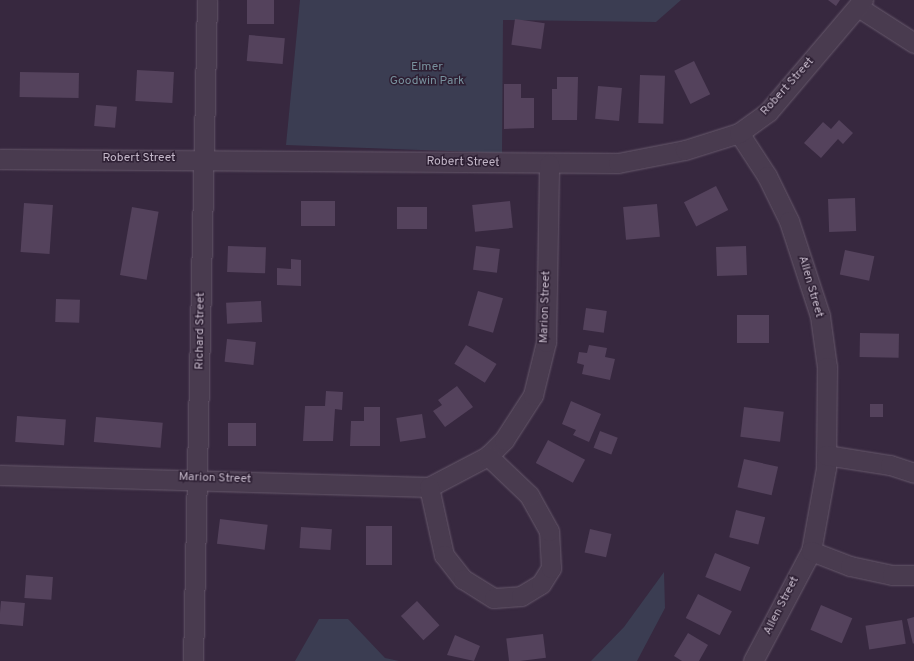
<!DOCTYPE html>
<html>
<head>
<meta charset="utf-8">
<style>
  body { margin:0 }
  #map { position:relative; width:914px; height:661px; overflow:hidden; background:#37283f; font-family:Overpass,sans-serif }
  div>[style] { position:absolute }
  .green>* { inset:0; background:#3b3d52 }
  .building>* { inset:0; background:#54425c; transform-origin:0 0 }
  .roads { filter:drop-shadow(0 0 1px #67596c) drop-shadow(0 0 1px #67596c) }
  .street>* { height:19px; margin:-9.5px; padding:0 9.5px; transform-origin:9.5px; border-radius:9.5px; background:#493b4f }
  span { translate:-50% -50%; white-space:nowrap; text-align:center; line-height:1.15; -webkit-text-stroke:3px #2e2034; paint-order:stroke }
  .park-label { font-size:12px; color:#78919d }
  .street-label { font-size:12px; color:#c4b8c9 }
</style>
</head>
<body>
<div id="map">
  <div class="green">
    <div style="clip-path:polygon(300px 0,681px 0,656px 22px,503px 20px,502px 153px,286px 145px)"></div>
    <div style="clip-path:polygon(664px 572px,665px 608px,637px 661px,591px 661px,624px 627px)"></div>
    <div style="clip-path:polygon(319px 619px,348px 619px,385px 658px,399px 661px,295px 661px)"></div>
  </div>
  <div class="building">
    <div style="left:247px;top:0;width:27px;height:24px"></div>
    <div style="clip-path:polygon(828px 0,840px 0,836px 6px)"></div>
    <div style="left:515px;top:19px;width:30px;height:26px;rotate:8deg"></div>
    <div style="left:249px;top:35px;width:36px;height:26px;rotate:5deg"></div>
    <div style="left:694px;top:61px;width:37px;height:22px;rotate:64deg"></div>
    <div style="left:137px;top:70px;width:37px;height:31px;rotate:3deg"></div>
    <div style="left:20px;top:72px;width:59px;height:25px;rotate:1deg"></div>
    <div style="left:640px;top:75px;width:25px;height:48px;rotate:2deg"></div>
    <div style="clip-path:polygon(557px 77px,578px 77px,577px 120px,552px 120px,552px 89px,557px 89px)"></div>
    <div style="clip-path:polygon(504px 84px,521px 84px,521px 98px,534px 98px,534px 128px,504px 129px)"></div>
    <div style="left:598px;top:86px;width:24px;height:33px;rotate:5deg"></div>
    <div style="left:96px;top:105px;width:21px;height:21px;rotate:5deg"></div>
    <div style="clip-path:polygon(839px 120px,853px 133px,843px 144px,838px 139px,821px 158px,804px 143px,823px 122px,831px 129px)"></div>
    <div style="left:716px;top:186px;width:27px;height:36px;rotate:63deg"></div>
    <div style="left:855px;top:198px;width:33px;height:27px;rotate:88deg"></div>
    <div style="left:301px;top:201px;width:34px;height:25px"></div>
    <div style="left:510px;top:201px;width:27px;height:38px;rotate:84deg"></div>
    <div style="left:24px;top:203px;width:29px;height:49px;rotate:4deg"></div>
    <div style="left:657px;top:204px;width:33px;height:34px;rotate:85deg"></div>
    <div style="left:132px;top:207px;width:27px;height:69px;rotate:10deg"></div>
    <div style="left:397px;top:207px;width:30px;height:22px"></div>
    <div style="left:228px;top:246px;width:38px;height:26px;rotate:2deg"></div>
    <div style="left:476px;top:246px;width:24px;height:24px;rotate:7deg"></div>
    <div style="left:746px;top:246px;width:29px;height:30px;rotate:88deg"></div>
    <div style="left:845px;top:250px;width:30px;height:25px;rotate:12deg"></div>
    <div style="clip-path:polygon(291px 259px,301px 260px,301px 286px,277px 285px,277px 268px,291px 269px)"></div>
    <div style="left:478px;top:291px;width:26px;height:36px;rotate:16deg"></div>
    <div style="left:56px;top:299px;width:24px;height:23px;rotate:2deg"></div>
    <div style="left:261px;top:301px;width:21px;height:35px;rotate:87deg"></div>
    <div style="left:586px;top:308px;width:21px;height:22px;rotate:8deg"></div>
    <div style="left:737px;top:315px;width:32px;height:28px"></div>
    <div style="left:860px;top:333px;width:39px;height:24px;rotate:1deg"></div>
    <div style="left:227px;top:339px;width:29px;height:23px;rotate:6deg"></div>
    <div style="left:466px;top:345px;width:36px;height:22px;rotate:32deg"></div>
    <div style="clip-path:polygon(589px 345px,607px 348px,605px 357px,615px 359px,610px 380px,582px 374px,584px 365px,577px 363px,579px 352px,587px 353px)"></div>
    <div style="clip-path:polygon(457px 386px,473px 407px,445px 427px,433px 411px,442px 405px,438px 400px)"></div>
    <div style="clip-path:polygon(326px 391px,343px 392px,342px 410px,335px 409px,333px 441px,303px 441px,305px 406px,325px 406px)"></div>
    <div style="clip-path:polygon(571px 401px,601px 414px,589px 442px,573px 435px,576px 430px,562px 424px)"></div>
    <div style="left:870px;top:404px;width:13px;height:13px"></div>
    <div style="clip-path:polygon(364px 407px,380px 407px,380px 446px,350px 446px,351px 421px,364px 421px)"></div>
    <div style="left:744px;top:407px;width:40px;height:30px;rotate:7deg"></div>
    <div style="left:422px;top:414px;width:24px;height:26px;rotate:81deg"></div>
    <div style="left:17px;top:416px;width:49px;height:26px;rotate:4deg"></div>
    <div style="left:96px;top:417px;width:67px;height:25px;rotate:5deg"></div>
    <div style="left:228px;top:423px;width:28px;height:23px"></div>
    <div style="left:600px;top:431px;width:19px;height:18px;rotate:21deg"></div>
    <div style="left:548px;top:440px;width:42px;height:26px;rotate:28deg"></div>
    <div style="left:744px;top:459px;width:35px;height:29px;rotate:13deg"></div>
    <div style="left:736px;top:510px;width:30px;height:28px;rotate:14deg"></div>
    <div style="left:220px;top:519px;width:48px;height:25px;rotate:7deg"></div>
    <div style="left:366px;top:526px;width:26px;height:39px"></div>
    <div style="left:301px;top:527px;width:31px;height:21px;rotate:4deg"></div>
    <div style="left:590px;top:529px;width:22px;height:24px;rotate:13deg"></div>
    <div style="left:715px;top:553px;width:38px;height:26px;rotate:22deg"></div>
    <div style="left:26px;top:575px;width:27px;height:23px;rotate:4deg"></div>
    <div style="left:698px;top:594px;width:38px;height:27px;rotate:27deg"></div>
    <div style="left:1px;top:601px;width:24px;height:23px;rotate:5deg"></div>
    <div style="left:417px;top:601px;width:33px;height:22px;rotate:47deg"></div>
    <div style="left:821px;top:605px;width:34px;height:27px;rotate:23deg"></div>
    <div style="clip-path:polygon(914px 617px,914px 643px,913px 644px,907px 619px)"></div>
    <div style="left:902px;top:620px;width:24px;height:37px;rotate:81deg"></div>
    <div style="clip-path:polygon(688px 633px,708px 645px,699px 661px,682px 661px,674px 656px)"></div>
    <div style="left:543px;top:634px;width:24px;height:37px;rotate:83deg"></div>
    <div style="clip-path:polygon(455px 635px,480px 646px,474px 661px,447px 655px)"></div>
  </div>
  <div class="roads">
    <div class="street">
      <div style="left:858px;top:7px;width:67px;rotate:32.7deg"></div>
      <div style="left:739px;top:133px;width:51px;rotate:56.9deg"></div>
      <div style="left:767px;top:176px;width:50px;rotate:63.9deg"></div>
      <div style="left:789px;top:221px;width:100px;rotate:71.9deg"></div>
      <div style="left:820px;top:316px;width:51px;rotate:82.2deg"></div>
      <div style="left:827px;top:367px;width:101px;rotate:90.6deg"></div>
      <div style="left:826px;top:468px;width:84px;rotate:100.2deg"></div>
      <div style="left:811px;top:551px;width:124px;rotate:117.8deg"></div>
      <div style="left:0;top:159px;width:618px;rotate:0.37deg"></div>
      <div style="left:618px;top:163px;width:68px;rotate:-11deg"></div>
      <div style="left:685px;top:150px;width:57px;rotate:-17.5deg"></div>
      <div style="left:739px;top:133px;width:36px;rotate:-36deg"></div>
      <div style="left:768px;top:112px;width:147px;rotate:-49.7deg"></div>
      <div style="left:826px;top:455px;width:65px;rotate:8.9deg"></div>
      <div style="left:890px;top:465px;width:25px;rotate:18deg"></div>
      <div style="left:0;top:475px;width:429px;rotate:1.6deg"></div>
      <div style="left:429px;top:487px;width:67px;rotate:-27.7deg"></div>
      <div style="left:488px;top:456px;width:23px;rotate:-45deg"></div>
      <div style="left:504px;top:440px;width:54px;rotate:-57.2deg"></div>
      <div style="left:533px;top:395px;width:55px;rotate:-76.2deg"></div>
      <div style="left:546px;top:342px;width:178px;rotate:-89deg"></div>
      <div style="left:429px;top:487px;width:70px;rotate:77.6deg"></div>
      <div style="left:444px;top:555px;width:31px;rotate:52deg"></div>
      <div style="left:463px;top:579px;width:36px;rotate:32deg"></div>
      <div style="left:494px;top:598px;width:27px;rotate:-4deg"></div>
      <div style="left:521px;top:596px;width:23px;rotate:-31deg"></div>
      <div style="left:541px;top:584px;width:19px;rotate:-58deg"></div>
      <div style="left:551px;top:568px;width:37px;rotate:-93deg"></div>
      <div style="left:549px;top:531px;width:41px;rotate:-119.1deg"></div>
      <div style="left:529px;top:495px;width:57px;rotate:-136.4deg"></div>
      <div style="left:811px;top:551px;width:42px;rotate:21deg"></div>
      <div style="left:850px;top:566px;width:43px;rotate:12.1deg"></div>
      <div style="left:892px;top:575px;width:22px"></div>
      <div style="left:193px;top:661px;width:661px;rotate:-88.79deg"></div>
    </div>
  </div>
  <div class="park-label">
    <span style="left:427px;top:75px">Elmer<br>Goodwin Park</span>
  </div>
  <div class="street-label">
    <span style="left:788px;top:87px;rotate:-48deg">Robert Street</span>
    <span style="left:139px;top:159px">Robert Street</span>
    <span style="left:463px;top:163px;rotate:1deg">Robert Street</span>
    <span style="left:810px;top:287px;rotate:74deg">Allen Street</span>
    <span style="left:546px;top:307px;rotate:-88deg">Marion Street</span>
    <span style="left:201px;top:331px;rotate:-89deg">Richard Street</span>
    <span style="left:215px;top:479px;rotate:2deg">Marion Street</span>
    <span style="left:782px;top:606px;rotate:-63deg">Allen Street</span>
  </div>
</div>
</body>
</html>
